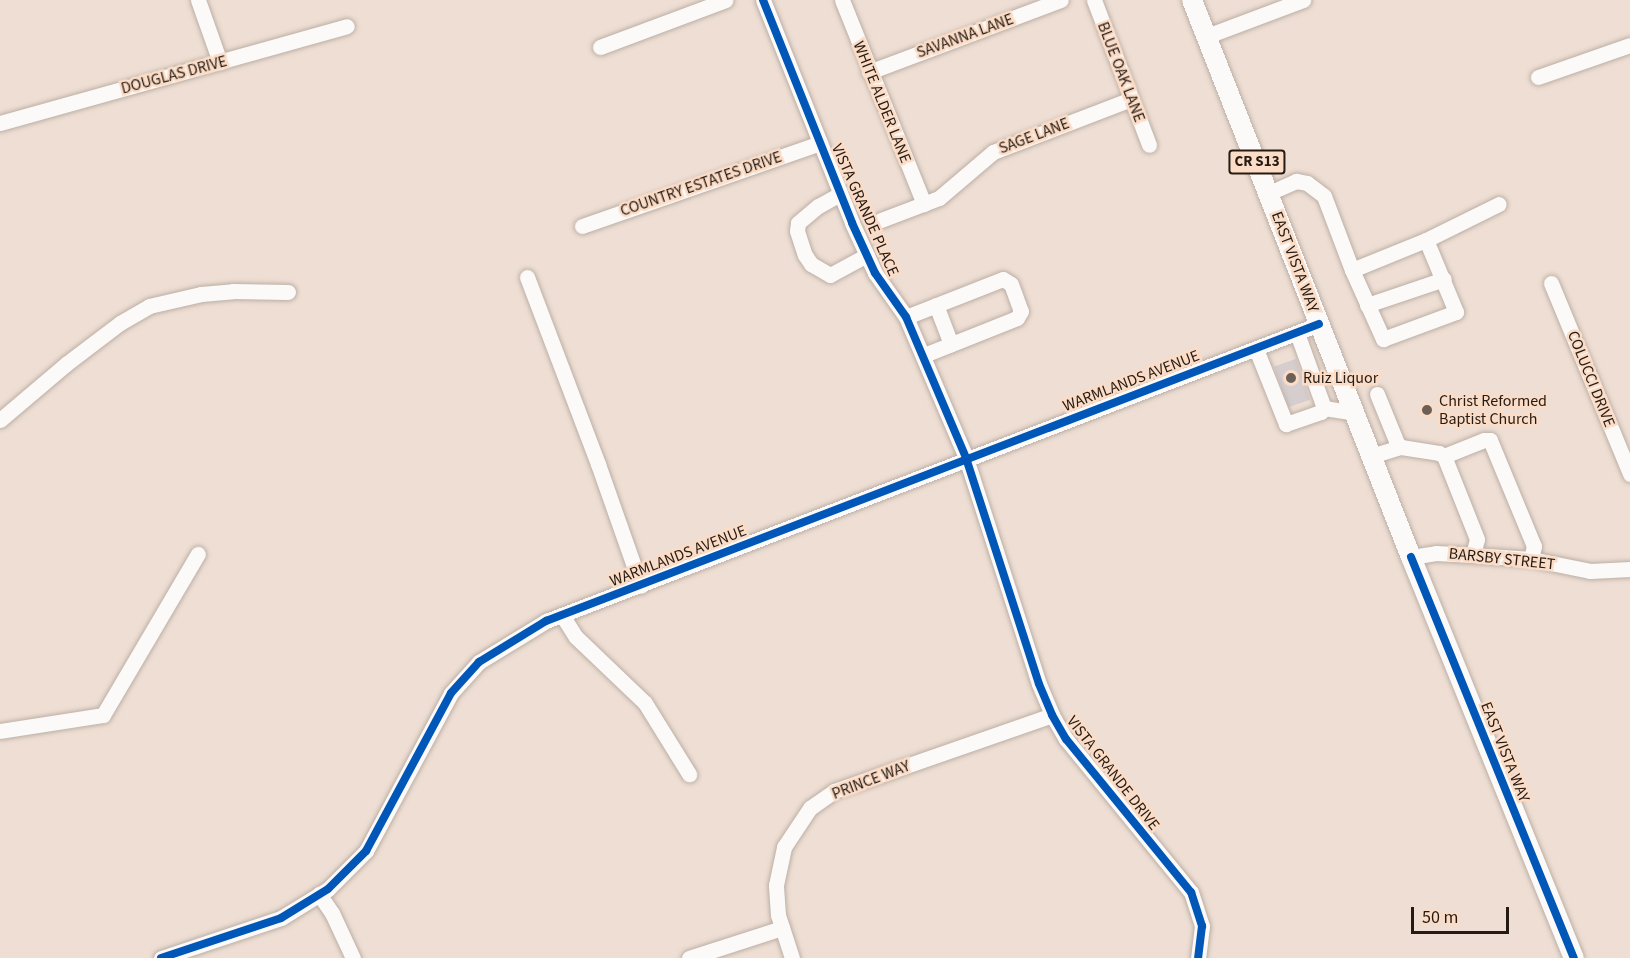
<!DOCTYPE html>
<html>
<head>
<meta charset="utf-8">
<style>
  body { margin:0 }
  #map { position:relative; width:1630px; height:958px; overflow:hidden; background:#eeded3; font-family:"Source Sans 3",sans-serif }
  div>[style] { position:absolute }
  .building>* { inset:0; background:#d5cdce; transform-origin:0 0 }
  .roads { filter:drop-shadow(0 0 2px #bcafa6) drop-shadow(0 0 2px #bcafa6) }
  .minor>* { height:15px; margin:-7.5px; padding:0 7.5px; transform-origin:7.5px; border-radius:7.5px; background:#fcfaf8 }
  .major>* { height:20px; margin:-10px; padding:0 10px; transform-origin:10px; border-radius:10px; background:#fcfaf8 }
  .cycleway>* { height:8px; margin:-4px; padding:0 4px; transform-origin:4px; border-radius:4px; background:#0057b8 }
  .dots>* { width:16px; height:16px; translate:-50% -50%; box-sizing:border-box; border:3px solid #fadcc7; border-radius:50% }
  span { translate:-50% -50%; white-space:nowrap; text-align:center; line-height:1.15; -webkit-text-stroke:5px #fadcc7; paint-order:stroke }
  .shield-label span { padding:2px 4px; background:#fadcc7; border:2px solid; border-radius:4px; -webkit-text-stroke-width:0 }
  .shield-label { font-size:15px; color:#261b13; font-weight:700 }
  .street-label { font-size:16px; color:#261b13 }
  .poi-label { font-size:16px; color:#261b13 }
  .left { translate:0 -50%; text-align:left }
  .scale { position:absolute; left:1411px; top:907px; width:98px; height:27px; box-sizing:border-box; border:3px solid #261b13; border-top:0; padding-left:8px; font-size:18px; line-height:21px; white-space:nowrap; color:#261b13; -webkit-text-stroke:4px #fadcc7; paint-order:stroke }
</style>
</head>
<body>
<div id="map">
  <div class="building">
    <div style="left:1296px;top:359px;width:43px;height:23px;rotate:71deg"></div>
  </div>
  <div class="roads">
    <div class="minor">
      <div style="left:198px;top:0;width:66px;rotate:70.5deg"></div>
      <div style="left:763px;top:0;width:240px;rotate:68.2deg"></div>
      <div style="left:852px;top:223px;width:55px;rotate:65.3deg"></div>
      <div style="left:875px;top:273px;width:54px;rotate:54.8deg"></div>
      <div style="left:906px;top:317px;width:153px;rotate:66.9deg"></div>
      <div style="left:966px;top:458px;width:237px;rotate:72.1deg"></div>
      <div style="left:1039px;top:684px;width:34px;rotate:67deg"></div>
      <div style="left:1052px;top:715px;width:28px;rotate:60deg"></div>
      <div style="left:1066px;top:739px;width:198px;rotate:50.8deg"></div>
      <div style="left:1191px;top:892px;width:36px;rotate:72deg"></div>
      <div style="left:1202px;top:926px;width:32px;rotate:97deg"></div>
      <div style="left:842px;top:0;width:220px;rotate:68.1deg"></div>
      <div style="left:1094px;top:0;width:155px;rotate:69.2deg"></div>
      <div style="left:1207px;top:36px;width:103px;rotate:-20.6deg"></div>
      <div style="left:600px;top:47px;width:134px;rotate:-20.5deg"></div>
      <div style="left:869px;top:72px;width:205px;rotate:-20.6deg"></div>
      <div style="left:1538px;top:77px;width:97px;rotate:-19.2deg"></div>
      <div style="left:0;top:123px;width:360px;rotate:-15.6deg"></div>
      <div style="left:1269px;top:193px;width:30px;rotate:-24deg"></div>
      <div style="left:1296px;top:181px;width:11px;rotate:10deg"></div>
      <div style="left:1307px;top:183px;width:21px;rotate:37deg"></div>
      <div style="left:1324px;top:196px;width:79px;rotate:69.3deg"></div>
      <div style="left:1352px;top:270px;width:76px;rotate:65.8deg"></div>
      <div style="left:1383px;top:339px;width:78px;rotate:-20.3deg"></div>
      <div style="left:1456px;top:312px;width:78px;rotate:-112.6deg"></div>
      <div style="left:840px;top:194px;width:25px;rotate:151deg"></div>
      <div style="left:818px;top:206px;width:26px;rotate:140deg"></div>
      <div style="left:798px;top:223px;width:8px;rotate:97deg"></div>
      <div style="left:797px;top:231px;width:25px;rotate:72deg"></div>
      <div style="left:805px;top:255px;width:11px;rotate:56deg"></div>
      <div style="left:811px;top:264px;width:22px;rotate:30deg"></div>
      <div style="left:830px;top:275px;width:42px;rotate:-28.4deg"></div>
      <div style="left:881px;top:220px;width:62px;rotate:-20.8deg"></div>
      <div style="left:939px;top:198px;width:71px;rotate:-40.4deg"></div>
      <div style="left:993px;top:152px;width:148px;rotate:-21deg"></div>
      <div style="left:582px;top:226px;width:252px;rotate:-19.2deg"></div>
      <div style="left:1352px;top:270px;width:80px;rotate:-22.1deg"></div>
      <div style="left:1426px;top:240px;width:81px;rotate:-26.3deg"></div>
      <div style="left:527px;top:277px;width:200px;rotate:69.2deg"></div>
      <div style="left:598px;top:464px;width:129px;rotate:70.6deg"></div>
      <div style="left:1551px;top:283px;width:207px;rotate:67.5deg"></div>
      <div style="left:936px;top:305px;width:42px;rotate:69deg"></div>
      <div style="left:1367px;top:305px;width:81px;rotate:-18.7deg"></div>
      <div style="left:906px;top:317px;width:104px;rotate:-21.4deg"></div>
      <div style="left:1003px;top:279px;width:9px;rotate:32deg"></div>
      <div style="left:1011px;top:284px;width:29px;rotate:70deg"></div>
      <div style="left:1021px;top:311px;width:8px;rotate:120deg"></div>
      <div style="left:1017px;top:318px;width:100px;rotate:158.3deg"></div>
      <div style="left:1297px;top:333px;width:80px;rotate:70.2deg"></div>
      <div style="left:1256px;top:349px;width:81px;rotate:68.2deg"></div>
      <div style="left:1286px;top:424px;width:37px;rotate:-19deg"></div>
      <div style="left:1321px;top:412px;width:5px;rotate:-53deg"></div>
      <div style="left:1377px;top:394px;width:53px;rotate:67.8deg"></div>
      <div style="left:1397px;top:443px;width:5px;rotate:101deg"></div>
      <div style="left:1324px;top:408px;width:30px;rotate:9deg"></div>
      <div style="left:0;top:420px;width:87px;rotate:-40.3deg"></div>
      <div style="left:66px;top:364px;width:68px;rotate:-37.2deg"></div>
      <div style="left:120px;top:323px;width:34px;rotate:-30deg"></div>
      <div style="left:149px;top:306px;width:53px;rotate:-13deg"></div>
      <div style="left:201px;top:294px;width:32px;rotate:-5deg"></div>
      <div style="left:233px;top:291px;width:55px;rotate:1deg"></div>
      <div style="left:1371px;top:456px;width:31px;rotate:-17deg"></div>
      <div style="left:1401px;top:447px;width:38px;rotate:9deg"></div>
      <div style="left:1439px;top:453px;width:6px;rotate:31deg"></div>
      <div style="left:1473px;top:555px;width:16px;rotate:-76deg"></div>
      <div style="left:1477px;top:539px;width:89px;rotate:-111.7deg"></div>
      <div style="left:1444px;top:456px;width:43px;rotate:-21.8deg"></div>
      <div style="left:1484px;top:440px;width:6px"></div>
      <div style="left:1490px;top:440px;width:115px;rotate:67.5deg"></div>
      <div style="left:1534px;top:546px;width:13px;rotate:103deg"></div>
      <div style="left:1411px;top:557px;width:25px;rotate:-9deg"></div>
      <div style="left:1436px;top:553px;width:37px;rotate:3deg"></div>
      <div style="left:1473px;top:555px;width:58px;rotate:3.9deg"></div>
      <div style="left:1531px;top:559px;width:60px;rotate:11.5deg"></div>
      <div style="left:1590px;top:571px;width:40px;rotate:-2.9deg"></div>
      <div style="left:562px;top:615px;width:26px;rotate:58deg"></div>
      <div style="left:576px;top:637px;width:95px;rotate:43.7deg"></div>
      <div style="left:645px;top:703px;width:84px;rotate:58.2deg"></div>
      <div style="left:0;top:731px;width:104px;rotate:-8.8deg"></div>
      <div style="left:103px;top:715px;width:187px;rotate:-59.5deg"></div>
      <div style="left:319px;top:894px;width:23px;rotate:56deg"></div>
      <div style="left:332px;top:913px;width:50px;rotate:65deg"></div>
      <div style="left:161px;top:958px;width:126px;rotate:-18.4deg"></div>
      <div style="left:281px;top:918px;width:55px;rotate:-31.7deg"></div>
      <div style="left:328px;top:889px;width:54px;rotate:-45deg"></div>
      <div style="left:366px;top:851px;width:179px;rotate:-61.7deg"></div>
      <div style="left:451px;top:693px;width:42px;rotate:-47.9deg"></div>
      <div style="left:479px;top:662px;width:79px;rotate:-31.5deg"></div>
      <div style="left:546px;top:621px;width:828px;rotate:-21.02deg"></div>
      <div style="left:689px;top:958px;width:98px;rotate:-17.9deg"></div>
      <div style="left:792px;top:958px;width:45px;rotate:-108deg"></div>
      <div style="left:778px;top:915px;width:30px;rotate:-94deg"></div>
      <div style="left:776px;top:885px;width:39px;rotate:-78deg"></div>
      <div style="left:784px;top:847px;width:47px;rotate:-56.3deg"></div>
      <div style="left:810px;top:808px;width:29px;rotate:-35deg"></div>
      <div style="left:834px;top:791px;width:231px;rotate:-19.2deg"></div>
    </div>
    <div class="major">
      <div style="left:1192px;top:0;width:599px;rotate:68.54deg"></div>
      <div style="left:1411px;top:557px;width:433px;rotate:67.9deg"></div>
    </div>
  </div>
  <div class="cycleway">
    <div style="left:763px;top:0;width:240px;rotate:68.2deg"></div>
    <div style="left:852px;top:223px;width:55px;rotate:65.3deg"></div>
    <div style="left:875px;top:273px;width:54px;rotate:54.8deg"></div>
    <div style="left:906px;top:317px;width:153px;rotate:66.9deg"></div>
    <div style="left:966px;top:458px;width:237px;rotate:72.1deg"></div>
    <div style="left:1039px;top:684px;width:34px;rotate:67deg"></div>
    <div style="left:1052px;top:715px;width:28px;rotate:60deg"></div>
    <div style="left:1066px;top:739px;width:198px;rotate:50.8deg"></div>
    <div style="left:1191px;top:892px;width:36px;rotate:72deg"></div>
    <div style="left:1202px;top:926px;width:32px;rotate:97deg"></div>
    <div style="left:1411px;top:557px;width:433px;rotate:67.9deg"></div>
    <div style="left:161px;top:958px;width:126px;rotate:-18.4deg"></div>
    <div style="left:281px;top:918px;width:55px;rotate:-31.7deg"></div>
    <div style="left:328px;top:889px;width:54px;rotate:-45deg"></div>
    <div style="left:366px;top:851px;width:179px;rotate:-61.7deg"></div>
    <div style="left:451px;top:693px;width:42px;rotate:-47.9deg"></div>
    <div style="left:479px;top:662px;width:79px;rotate:-31.5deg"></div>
    <div style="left:546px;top:621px;width:828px;rotate:-21.02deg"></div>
  </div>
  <div class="dots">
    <div style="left:1291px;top:378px;background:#6c5f56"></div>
    <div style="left:1427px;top:410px;background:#6c5f56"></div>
  </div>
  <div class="shield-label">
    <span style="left:1257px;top:162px">CR S13</span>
  </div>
  <div class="street-label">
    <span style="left:965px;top:36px;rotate:-20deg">SAVANNA LANE</span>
    <span style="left:1121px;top:72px;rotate:69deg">BLUE OAK LANE</span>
    <span style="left:174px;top:75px;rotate:-15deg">DOUGLAS DRIVE</span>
    <span style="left:882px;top:102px;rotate:68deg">WHITE ALDER LANE</span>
    <span style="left:1034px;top:136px;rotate:-21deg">SAGE LANE</span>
    <span style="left:701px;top:184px;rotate:-19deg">COUNTRY ESTATES DRIVE</span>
    <span style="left:865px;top:210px;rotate:66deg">VISTA GRANDE PLACE</span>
    <span style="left:1295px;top:262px;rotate:69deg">EAST VISTA WAY</span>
    <span style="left:1591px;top:379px;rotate:68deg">COLUCCI DRIVE</span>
    <span style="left:1131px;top:381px;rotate:-21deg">WARMLANDS AVENUE</span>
    <span style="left:678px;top:556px;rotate:-21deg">WARMLANDS AVENUE</span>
    <span style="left:1502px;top:559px;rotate:6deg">BARSBY STREET</span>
    <span style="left:1505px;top:752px;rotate:68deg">EAST VISTA WAY</span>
    <span style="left:1113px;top:773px;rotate:52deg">VISTA GRANDE DRIVE</span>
    <span style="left:871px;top:780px;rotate:-21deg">PRINCE WAY</span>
  </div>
  <div class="poi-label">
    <span class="left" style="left:1303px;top:378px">Ruiz Liquor</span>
    <span class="left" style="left:1439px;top:410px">Christ Reformed<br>Baptist Church</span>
  </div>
  <div class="scale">50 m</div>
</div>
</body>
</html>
